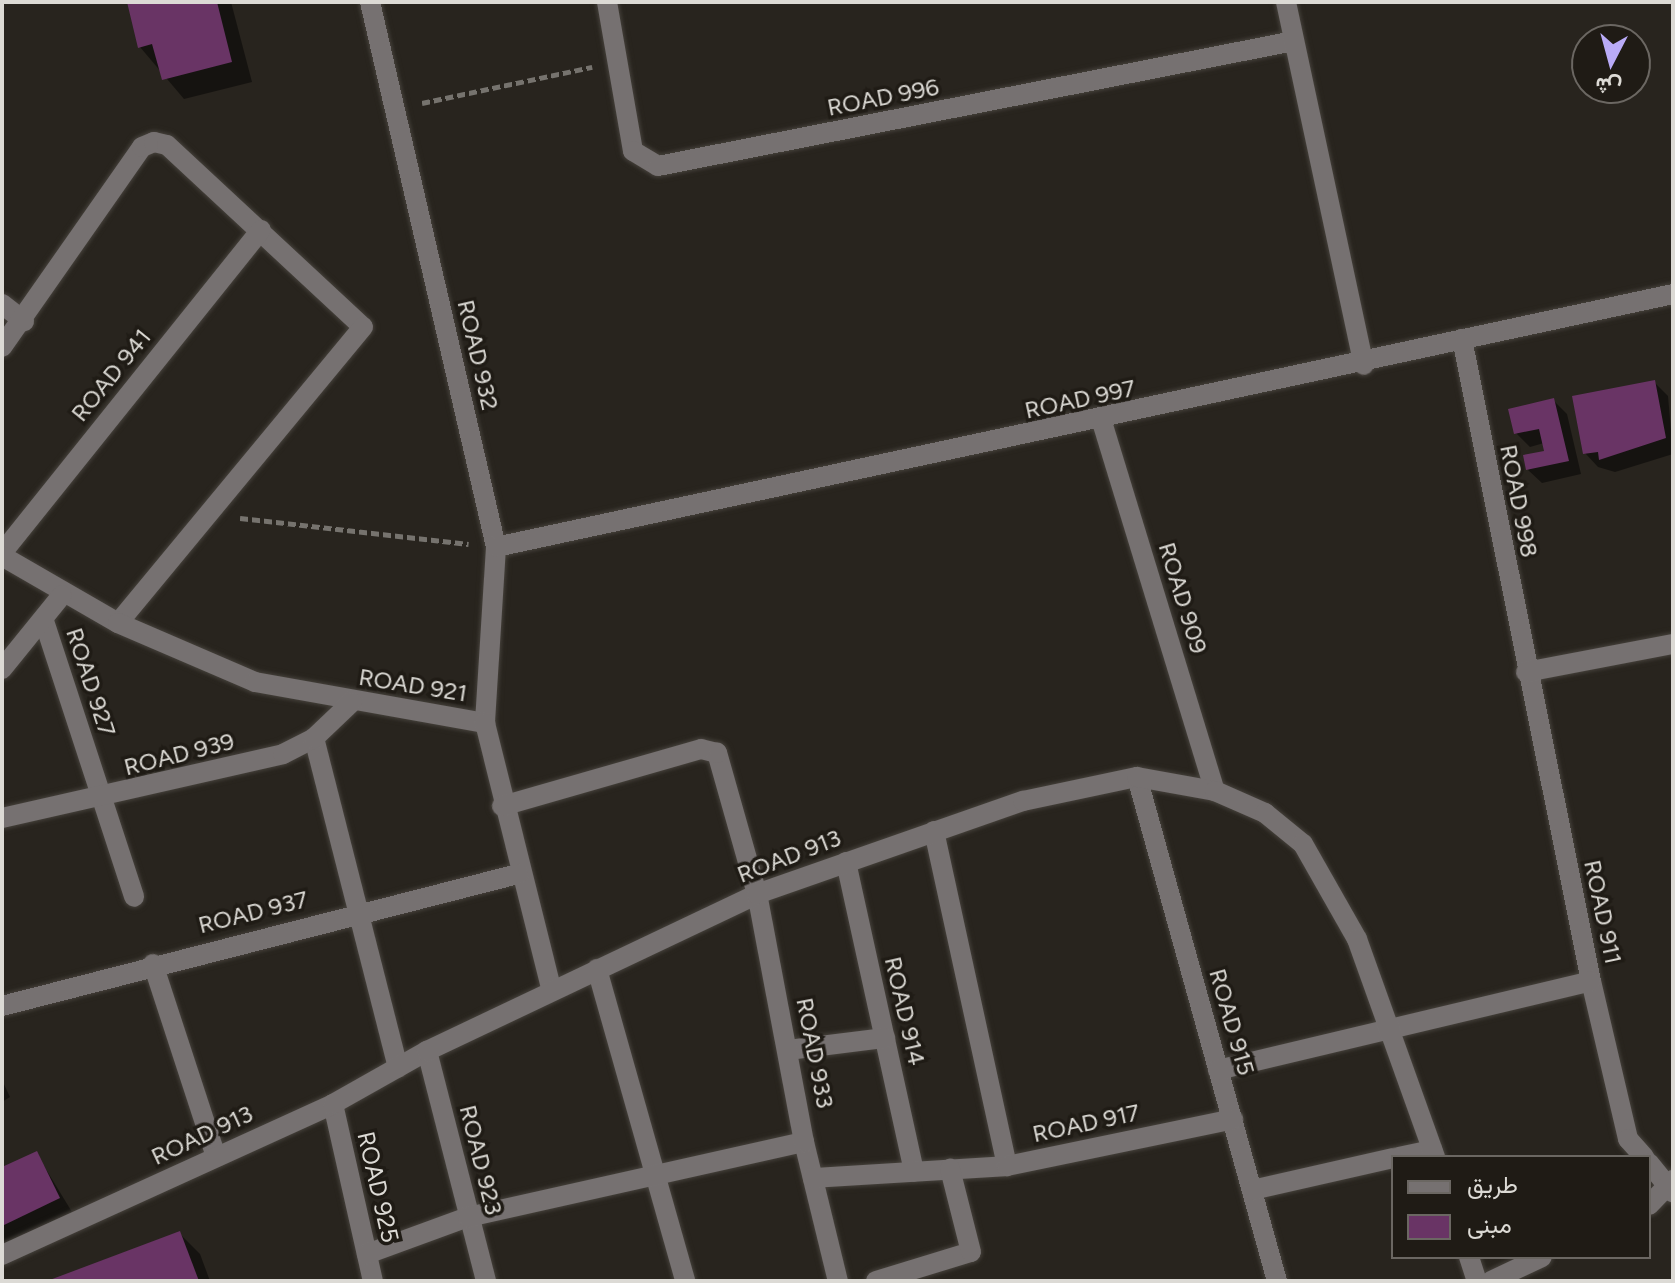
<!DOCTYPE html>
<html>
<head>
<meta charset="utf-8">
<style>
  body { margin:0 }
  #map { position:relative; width:1675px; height:1283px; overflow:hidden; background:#28241e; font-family:Figtree,Vazirmatn,sans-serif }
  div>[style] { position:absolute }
  .shadow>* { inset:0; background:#0007 }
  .building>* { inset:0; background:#693465 }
  .path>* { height:5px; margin-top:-2.5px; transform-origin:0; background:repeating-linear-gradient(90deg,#76736e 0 8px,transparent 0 12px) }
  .roads { filter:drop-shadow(0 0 2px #45413b) drop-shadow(0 0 2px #45413b) }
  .minor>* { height:20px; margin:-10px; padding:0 10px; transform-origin:10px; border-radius:10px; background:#767171 }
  span { translate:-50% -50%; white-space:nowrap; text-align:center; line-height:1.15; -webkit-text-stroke:7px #1f1b15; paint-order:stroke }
  .street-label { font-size:24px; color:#dcdad5 }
  .frame { position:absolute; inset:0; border:4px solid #dcdad5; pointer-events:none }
  .legend { position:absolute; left:1391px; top:1155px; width:260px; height:104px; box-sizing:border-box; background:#1f1b15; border:2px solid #6b6762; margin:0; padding:10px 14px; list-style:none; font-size:24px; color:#dcdad5 }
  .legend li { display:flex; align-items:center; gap:16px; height:40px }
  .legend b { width:40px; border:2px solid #6b6762 }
  .north { position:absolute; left:1571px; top:24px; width:80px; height:80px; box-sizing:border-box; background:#1f1b15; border:2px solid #6b6762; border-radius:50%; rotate:186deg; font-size:22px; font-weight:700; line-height:32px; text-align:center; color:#dcdad5 }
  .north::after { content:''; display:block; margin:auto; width:28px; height:36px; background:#b9abf7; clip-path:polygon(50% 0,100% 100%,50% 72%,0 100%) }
</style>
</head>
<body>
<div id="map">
  <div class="shadow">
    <div style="clip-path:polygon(129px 2px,231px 2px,252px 82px,184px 99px,140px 47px)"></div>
    <div style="clip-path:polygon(1654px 382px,1668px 396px,1673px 454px,1615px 472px,1598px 467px,1585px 453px)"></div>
    <div style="clip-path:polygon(1553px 400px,1567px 414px,1581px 474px,1542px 483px,1528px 470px,1547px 452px,1544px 443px,1530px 447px,1516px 433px)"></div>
    <div style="clip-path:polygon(2px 1080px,10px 1097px,2px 1102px)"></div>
    <div style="clip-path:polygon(36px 1153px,72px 1212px,2px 1245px,2px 1169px)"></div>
    <div style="clip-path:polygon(180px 1234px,200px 1254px,210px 1281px,52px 1281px)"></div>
  </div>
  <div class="building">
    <div style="clip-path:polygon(127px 2px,217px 2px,232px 62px,162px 80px,152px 44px,138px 48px)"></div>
    <div style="clip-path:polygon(1655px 380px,1666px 438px,1599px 460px,1598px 452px,1583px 454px,1572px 396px)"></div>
    <div style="clip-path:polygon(1554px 398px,1569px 461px,1526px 470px,1523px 455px,1544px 451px,1539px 429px,1514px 434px,1508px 409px)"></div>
    <div style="clip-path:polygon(37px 1151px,60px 1198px,2px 1226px,2px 1167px)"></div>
    <div style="clip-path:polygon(180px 1231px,199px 1281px,47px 1281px)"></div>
  </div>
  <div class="path">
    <div style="left:422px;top:103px;width:174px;rotate:-12deg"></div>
    <div style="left:240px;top:518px;width:230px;rotate:6.5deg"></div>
  </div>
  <div class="roads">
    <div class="minor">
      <div style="left:370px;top:2px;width:559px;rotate:76.98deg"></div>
      <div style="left:496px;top:547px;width:176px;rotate:93.6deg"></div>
      <div style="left:607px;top:2px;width:151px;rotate:80.1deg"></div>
      <div style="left:633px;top:151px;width:29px;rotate:31deg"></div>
      <div style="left:658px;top:166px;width:648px;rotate:-11.12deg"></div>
      <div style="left:1286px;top:2px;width:371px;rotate:77.9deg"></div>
      <div style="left:2px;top:304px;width:28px;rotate:38deg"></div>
      <div style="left:1462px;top:339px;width:655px;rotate:78.64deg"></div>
      <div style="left:1591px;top:981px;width:162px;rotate:76.8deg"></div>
      <div style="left:1628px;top:1139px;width:24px;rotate:48deg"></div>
      <div style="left:2px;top:347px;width:244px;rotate:-55deg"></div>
      <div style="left:142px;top:147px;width:13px;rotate:-23deg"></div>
      <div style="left:154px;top:142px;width:13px;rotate:13deg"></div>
      <div style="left:167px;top:145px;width:267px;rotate:42.9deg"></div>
      <div style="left:363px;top:327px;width:384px;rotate:129.6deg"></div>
      <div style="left:1102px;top:422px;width:386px;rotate:73deg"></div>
      <div style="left:496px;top:547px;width:1204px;rotate:-12.13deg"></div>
      <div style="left:2px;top:553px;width:414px;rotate:-51.3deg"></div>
      <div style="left:2px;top:556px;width:134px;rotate:30deg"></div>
      <div style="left:118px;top:623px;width:149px;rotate:23.3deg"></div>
      <div style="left:255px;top:682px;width:234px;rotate:10.1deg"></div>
      <div style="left:485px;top:723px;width:276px;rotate:76deg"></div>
      <div style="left:44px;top:621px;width:290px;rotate:71.9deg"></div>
      <div style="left:2px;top:669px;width:95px;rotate:-51deg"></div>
      <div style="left:1526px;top:672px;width:150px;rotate:-10.8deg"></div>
      <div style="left:314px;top:738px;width:340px;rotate:75.7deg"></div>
      <div style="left:1137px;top:777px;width:523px;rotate:74.48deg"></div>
      <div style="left:2px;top:818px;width:288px;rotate:-12.8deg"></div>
      <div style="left:283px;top:754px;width:35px;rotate:-27deg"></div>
      <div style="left:314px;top:738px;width:52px;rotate:-43.5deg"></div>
      <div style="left:934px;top:831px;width:343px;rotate:77.7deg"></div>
      <div style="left:846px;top:862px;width:317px;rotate:77.6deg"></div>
      <div style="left:153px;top:964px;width:203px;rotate:71.9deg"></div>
      <div style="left:597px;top:969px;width:324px;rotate:74.2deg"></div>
      <div style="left:2px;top:1006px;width:533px;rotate:-14.35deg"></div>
      <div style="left:788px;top:1050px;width:98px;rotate:-7.1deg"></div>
      <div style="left:427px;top:1051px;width:237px;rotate:75.6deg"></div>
      <div style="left:1218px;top:1070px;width:383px;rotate:-13.4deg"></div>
      <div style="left:333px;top:1104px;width:181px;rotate:77.3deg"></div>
      <div style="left:804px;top:1142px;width:143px;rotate:76.3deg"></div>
      <div style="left:1399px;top:1157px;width:34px;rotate:-12deg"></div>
      <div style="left:1649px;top:1163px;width:38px;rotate:51deg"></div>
      <div style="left:813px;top:1178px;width:194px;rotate:-3.5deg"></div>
      <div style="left:1007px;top:1166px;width:231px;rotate:-11.7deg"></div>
      <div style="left:1252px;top:1190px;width:145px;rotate:-12.8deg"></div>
      <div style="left:1649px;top:1205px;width:35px;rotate:-46deg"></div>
      <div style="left:367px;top:1254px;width:108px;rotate:-20.1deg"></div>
      <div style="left:468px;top:1217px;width:344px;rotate:-12.6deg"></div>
      <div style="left:804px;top:1142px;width:252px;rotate:-100.7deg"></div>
      <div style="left:757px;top:894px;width:147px;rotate:-105.8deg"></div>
      <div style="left:717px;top:753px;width:16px;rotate:-166deg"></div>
      <div style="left:701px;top:749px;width:207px;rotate:164deg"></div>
      <div style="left:2px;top:1255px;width:364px;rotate:-24.5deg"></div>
      <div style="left:333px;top:1104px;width:108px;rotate:-29.4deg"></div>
      <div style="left:427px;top:1051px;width:365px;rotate:-25.4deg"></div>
      <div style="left:757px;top:894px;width:282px;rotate:-19.3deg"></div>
      <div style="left:1023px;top:801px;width:116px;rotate:-11.9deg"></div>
      <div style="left:1137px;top:777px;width:79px;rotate:10.2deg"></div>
      <div style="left:1215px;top:791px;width:55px;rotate:23.7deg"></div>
      <div style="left:1265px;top:813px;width:49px;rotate:39.2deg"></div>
      <div style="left:1303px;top:844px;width:109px;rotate:60.4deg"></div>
      <div style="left:1357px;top:939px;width:232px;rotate:70.3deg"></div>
      <div style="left:1469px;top:1257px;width:25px;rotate:72deg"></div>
      <div style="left:876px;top:1281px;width:99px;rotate:-17deg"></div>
      <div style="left:971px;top:1252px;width:86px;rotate:-104.2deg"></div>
      <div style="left:1491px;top:1281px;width:56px;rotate:-25.2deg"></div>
    </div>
  </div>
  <div class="street-label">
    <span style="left:883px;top:97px;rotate:-11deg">ROAD 996</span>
    <span style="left:478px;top:355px;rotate:77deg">ROAD 932</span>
    <span style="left:111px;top:375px;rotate:-51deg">ROAD 941</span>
    <span style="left:1080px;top:399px;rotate:-12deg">ROAD 997</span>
    <span style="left:1519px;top:501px;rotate:79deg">ROAD 998</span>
    <span style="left:1183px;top:598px;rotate:73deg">ROAD 909</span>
    <span style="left:91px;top:682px;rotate:72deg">ROAD 927</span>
    <span style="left:413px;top:685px;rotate:9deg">ROAD 921</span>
    <span style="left:179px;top:754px;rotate:-14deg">ROAD 939</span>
    <span style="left:789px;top:856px;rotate:-21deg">ROAD 913</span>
    <span style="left:253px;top:912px;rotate:-14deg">ROAD 937</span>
    <span style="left:1603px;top:912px;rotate:78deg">ROAD 911</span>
    <span style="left:905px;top:1011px;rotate:77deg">ROAD 914</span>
    <span style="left:1232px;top:1022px;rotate:74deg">ROAD 915</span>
    <span style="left:815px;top:1053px;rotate:79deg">ROAD 933</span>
    <span style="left:1086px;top:1123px;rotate:-12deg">ROAD 917</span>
    <span style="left:202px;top:1135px;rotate:-25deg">ROAD 913</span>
    <span style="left:481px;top:1160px;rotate:76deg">ROAD 923</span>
    <span style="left:378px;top:1187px;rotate:77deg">ROAD 925</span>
  </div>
  <div class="frame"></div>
  <ul class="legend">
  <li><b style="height:10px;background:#767171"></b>طريق</li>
  <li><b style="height:22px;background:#693465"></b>مبنى</li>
  </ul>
  <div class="north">ش</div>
</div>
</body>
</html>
